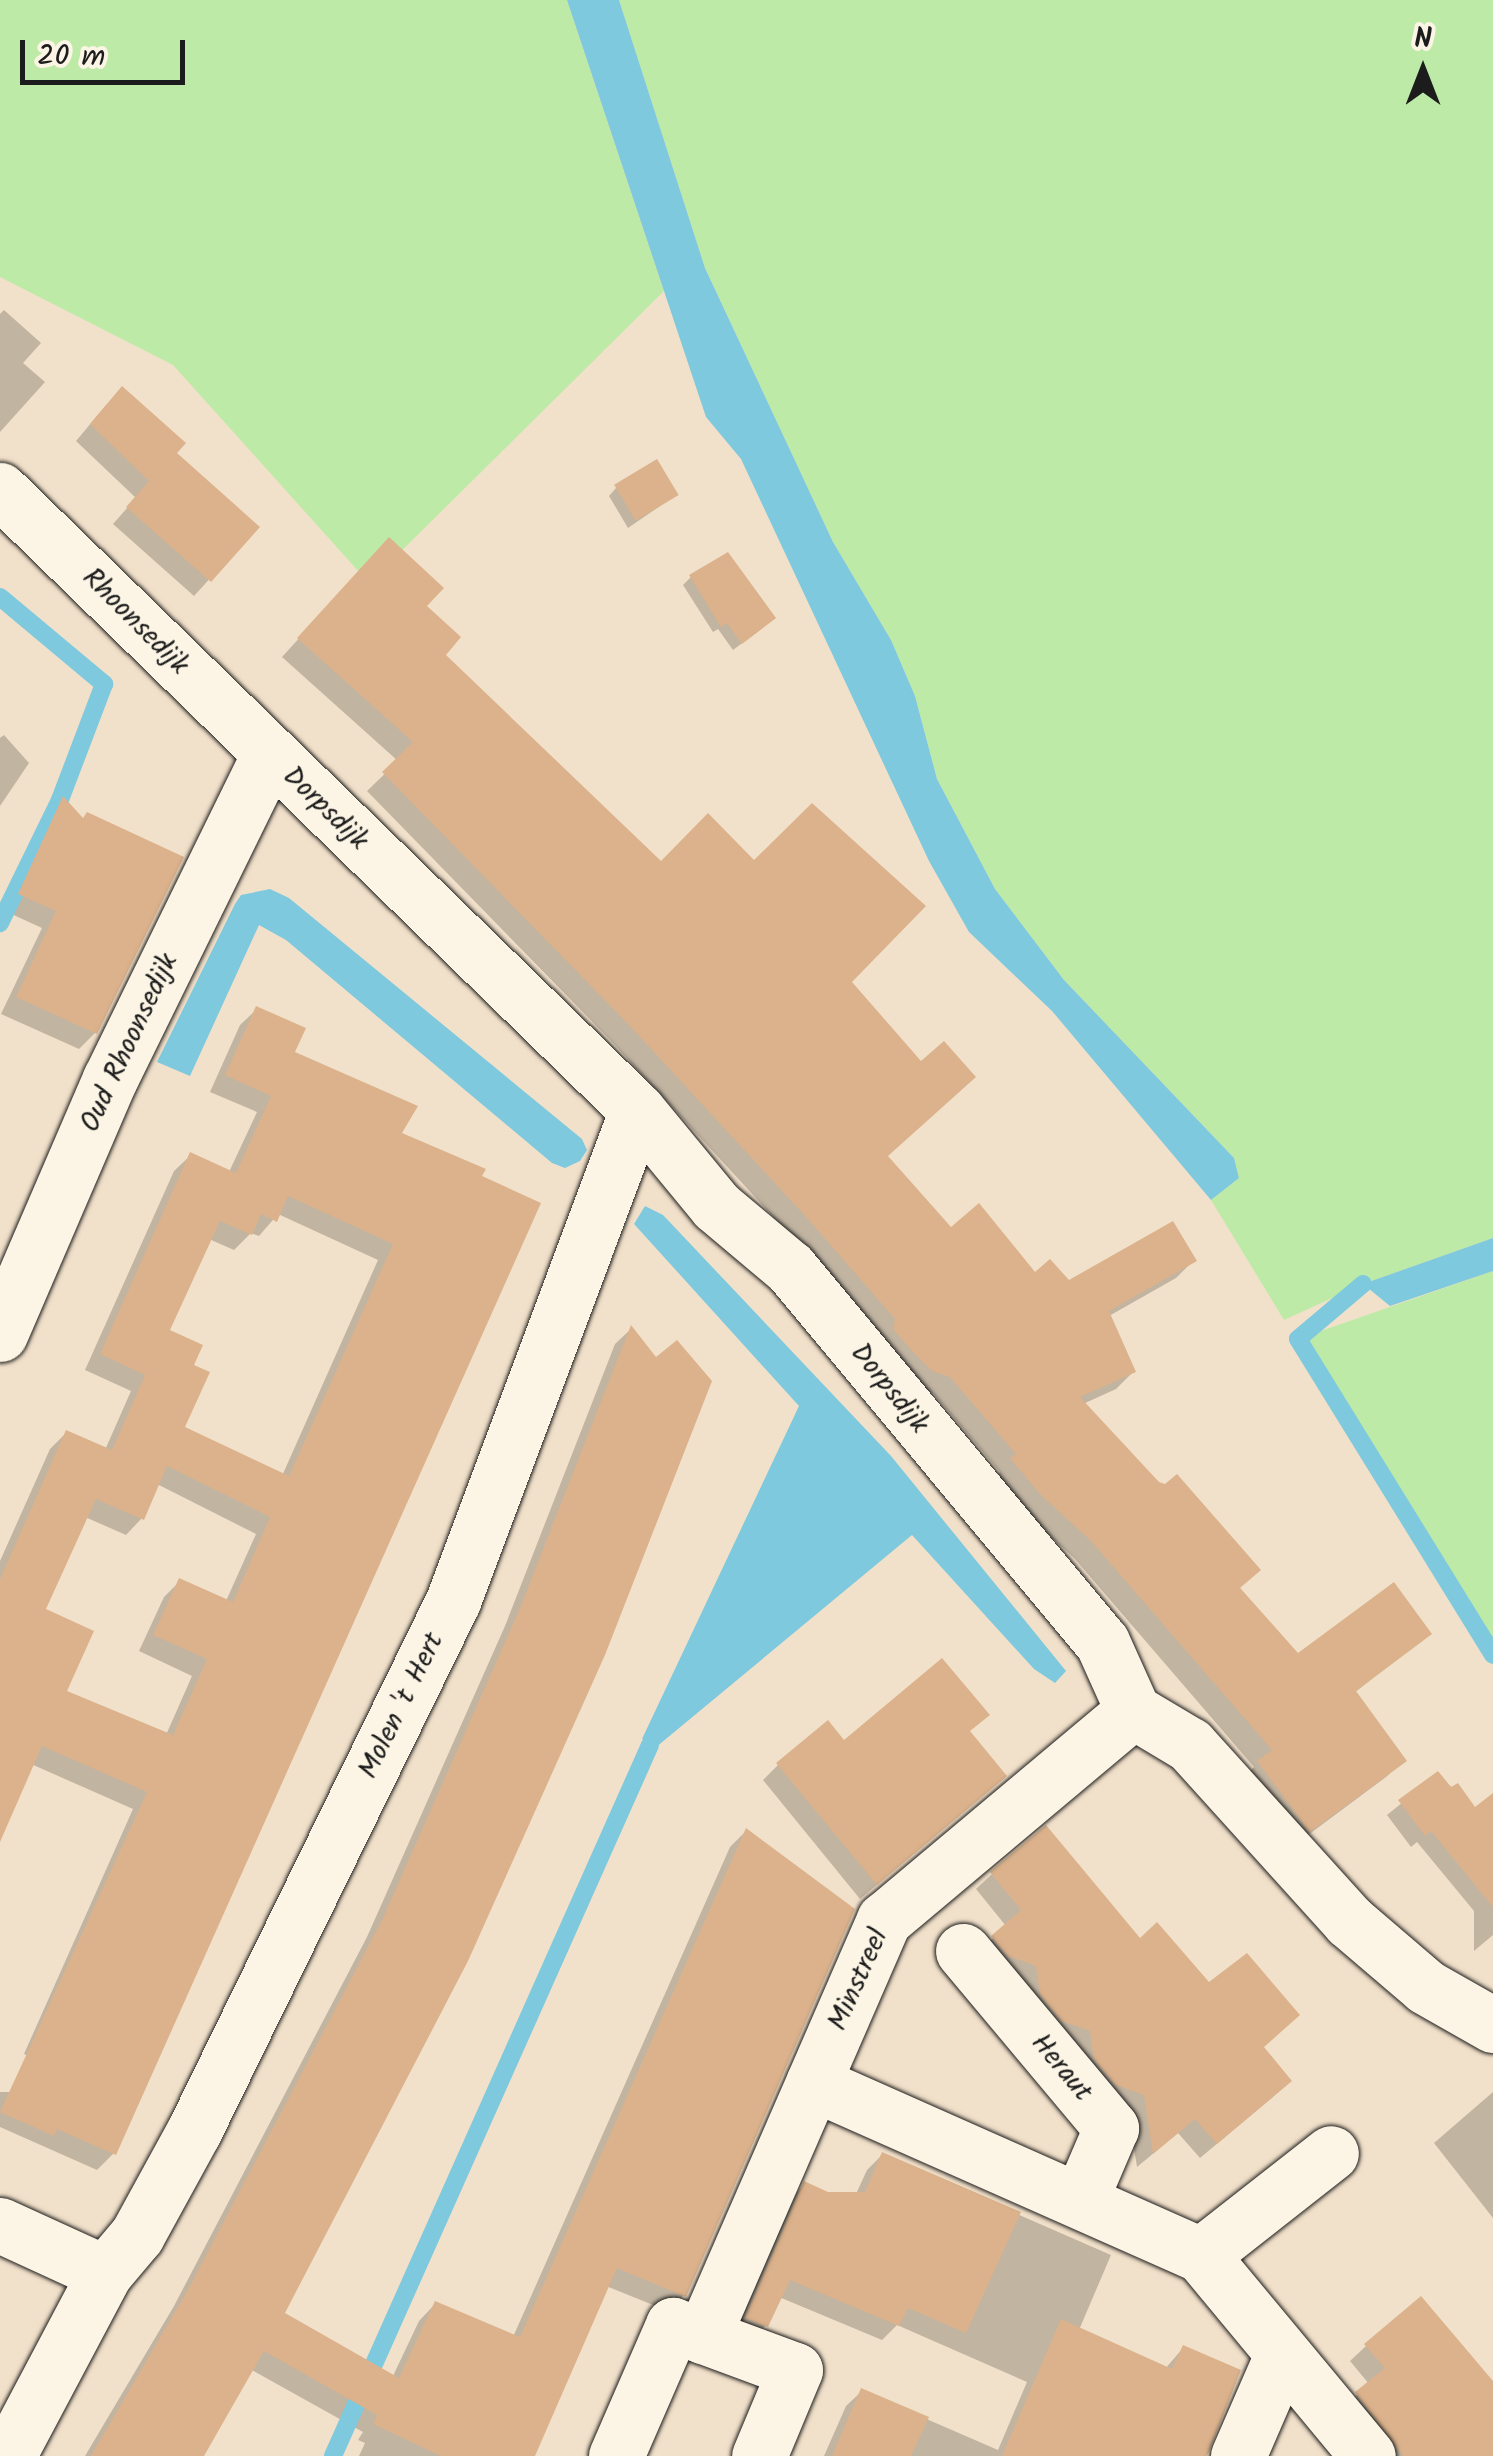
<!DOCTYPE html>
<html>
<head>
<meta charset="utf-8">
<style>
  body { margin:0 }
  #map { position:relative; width:1493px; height:2456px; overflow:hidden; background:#f2e1ca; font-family:Kalam,sans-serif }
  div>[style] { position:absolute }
  .green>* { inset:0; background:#beeaa7 }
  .water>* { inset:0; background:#7ec9dd }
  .shadow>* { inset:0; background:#0003 }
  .stream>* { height:18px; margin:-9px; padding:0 9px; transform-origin:9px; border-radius:9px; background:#7ec9dd }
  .building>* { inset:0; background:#dbb28c; transform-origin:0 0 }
  .roads { filter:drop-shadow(0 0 2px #1c1c1c) drop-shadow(0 0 2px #1c1c1c) }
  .minor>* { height:55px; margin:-27.5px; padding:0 27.5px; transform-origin:27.5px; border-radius:27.5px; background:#fcf5e5 }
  span { translate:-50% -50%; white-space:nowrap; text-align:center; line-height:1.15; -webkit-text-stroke:8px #fcf5e5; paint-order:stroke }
  .street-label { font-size:28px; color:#1c1c1c }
  .north { position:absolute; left:1373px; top:20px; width:100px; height:100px; -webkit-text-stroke:8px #fcf5e5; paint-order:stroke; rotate:0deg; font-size:28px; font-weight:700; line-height:40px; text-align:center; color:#1c1c1c }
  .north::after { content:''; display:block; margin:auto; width:35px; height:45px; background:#1c1c1c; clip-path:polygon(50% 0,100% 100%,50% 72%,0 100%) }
  .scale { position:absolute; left:20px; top:40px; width:165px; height:45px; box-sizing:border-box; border:5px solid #1c1c1c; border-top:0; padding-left:12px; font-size:30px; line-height:35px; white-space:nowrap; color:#1c1c1c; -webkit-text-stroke:8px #fcf5e5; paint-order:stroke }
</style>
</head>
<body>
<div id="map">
  <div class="green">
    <div style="clip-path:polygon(0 0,567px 0,664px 291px,369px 583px,173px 365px,0 277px)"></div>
    <div style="clip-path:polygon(619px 0,1493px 0,1493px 1238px,1363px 1284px,1284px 1320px,1211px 1200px,1239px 1178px,1234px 1158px,1064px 980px,995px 889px,937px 779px,915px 696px,891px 640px,833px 542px,705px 268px)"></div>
    <div style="clip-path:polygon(1493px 1271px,1493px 1655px,1298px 1339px)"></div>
  </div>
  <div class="water">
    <div style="clip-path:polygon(567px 0,619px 0,705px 268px,833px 542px,891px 640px,915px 696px,937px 779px,995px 889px,1064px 980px,1234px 1158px,1239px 1178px,1211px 1200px,1052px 1011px,969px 932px,929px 861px,741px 459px,706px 417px)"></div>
    <div style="clip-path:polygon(270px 889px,289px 898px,582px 1139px,587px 1150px,580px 1161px,565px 1168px,552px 1163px,286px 940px,259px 925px,190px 1076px,157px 1062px,235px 904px,241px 895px)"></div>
    <div style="clip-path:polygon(645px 1206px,663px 1215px,891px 1456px,1066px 1671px,1055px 1683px,1034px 1669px,912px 1535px,655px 1748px,642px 1739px,799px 1406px,634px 1224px)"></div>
    <div style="clip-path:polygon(1493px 1238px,1493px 1271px,1390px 1306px,1363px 1284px)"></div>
  </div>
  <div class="shadow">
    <div style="clip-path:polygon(4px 310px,41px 343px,23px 363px,45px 382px,0 432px,0 314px)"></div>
    <div style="clip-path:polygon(107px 404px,174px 453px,257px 527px,194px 596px,113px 524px,136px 498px,76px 441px)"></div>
    <div style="clip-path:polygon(616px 488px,676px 495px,628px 528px,609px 496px)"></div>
    <div style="clip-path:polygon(372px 558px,423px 606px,442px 655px,660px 865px,848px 981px,886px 1157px,951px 1230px,1035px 1276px,1068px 1283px,1193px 1261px,1176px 1278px,1109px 1316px,1133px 1372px,1116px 1389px,1083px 1404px,1298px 1656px,1429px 1634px,1354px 1693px,1404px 1760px,1386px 1777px,1292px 1847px,1241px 1780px,1254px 1767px,1074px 1558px,1024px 1512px,995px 1477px,1000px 1472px,933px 1393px,914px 1388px,790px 1235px,613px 1043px,367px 791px,398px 761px,282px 657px)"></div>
    <div style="clip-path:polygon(691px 577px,765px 626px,733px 650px,718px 629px,713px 632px,683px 585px)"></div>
    <div style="clip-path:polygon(4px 735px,29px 763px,0 806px,0 738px)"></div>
    <div style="clip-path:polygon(67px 804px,95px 1033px,79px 1049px,1px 1014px,42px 928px,7px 912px,51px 820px)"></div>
    <div style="clip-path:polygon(evenodd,257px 1009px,292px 1053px,399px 1134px,482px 1170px,114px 2153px,97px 2170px,0 2127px,0 2092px,111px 2092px,24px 2054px,133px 1809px,31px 1764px,0 1815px,0 1561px,50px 1449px,66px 1433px,105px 1450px,131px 1391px,85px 1370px,174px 1171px,191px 1155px,229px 1172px,257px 1112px,210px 1092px,240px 1025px,257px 1009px,278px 1214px,378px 1260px,282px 1476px,181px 1428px,190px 1366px,167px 1331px,209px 1239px,234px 1250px,251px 1233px,259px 1236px,278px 1214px,257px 1009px,157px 1484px,256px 1534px,226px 1601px,180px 1581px,164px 1597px,139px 1651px,192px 1676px,166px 1735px,64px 1692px,42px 1610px,85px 1517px,126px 1535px,142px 1518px,157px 1484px)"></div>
    <div style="clip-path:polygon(631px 1329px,282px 2314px,392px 2378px,419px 2321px,435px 2304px,513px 2337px,730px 1847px,746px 1831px,684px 2295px,668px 2311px,606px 2286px,532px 2456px,359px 2456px,365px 2443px,358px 2440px,363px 2432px,250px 2369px,199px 2456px,85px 2456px,174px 2306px,367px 1937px,505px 1626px,615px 1344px)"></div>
    <div style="clip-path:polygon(968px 1732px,988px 1791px,860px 1899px,763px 1780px,778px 1765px)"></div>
    <div style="clip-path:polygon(1438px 1774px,1475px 1810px,1493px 1796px,1493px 1935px,1474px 1951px,1474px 1911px,1417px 1842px,1411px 1847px,1387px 1815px)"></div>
    <div style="clip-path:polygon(992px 1874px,1140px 1941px,1261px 2048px,1273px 2097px,1200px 2158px,1178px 2133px,1137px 2167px,1128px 2111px,977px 1953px,1006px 1926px,976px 1889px)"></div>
    <div style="clip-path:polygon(1493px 2092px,1493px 2218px,1434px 2143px)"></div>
    <div style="clip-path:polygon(882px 2155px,1111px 2255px,1079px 2330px,1165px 2369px,1183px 2348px,1207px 2456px,824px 2456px,846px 2406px,862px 2391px,998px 2450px,1027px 2382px,897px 2325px,882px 2340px,779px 2297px,766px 2325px,750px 2341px,731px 2334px,789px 2200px,805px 2184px,827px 2194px,856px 2194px,867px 2170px)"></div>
    <div style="clip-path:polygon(1366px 2346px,1493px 2386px,1493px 2456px,1379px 2456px,1341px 2409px,1369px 2384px,1350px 2361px)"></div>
  </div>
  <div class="stream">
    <div style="left:0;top:597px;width:136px;rotate:39.9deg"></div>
    <div style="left:104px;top:684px;width:124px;rotate:110.8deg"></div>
    <div style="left:60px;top:800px;width:137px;rotate:116deg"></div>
    <div style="left:1363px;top:1284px;width:85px;rotate:139.8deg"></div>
    <div style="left:1298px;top:1339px;width:371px;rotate:58.3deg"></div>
    <div style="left:333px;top:2456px;width:778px;rotate:-65.97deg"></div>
  </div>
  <div class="building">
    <div style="clip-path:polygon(122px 386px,186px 443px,177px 453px,260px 527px,211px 582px,126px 507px,149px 481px,90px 424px)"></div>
    <div style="left:657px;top:459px;width:42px;height:50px;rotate:59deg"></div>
    <div style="clip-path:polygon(389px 537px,444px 588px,427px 606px,461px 637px,446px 655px,661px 861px,708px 813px,754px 860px,812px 803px,926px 906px,852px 982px,921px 1061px,944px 1041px,976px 1077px,888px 1156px,951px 1227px,979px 1203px,1035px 1272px,1050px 1259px,1069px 1280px,1173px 1221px,1197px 1261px,1109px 1311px,1136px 1372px,1080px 1397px,1159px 1482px,1165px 1484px,1177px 1474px,1261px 1570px,1240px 1588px,1298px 1653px,1394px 1582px,1432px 1634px,1356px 1691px,1407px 1761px,1310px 1832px,1257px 1761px,1272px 1750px,1091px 1541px,1041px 1495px,1010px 1458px,1016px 1454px,950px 1377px,932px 1371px,912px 1351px,893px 1329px,895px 1319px,807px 1218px,630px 1026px,382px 772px,413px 742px,297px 638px)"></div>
    <div style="clip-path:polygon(728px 552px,776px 618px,742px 644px,727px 623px,721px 627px,689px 575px)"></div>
    <div style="clip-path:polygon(63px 796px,83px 818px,87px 812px,184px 857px,97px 1034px,16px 997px,56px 911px,18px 894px)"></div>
    <div style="clip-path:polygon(evenodd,256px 1006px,306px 1028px,295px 1052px,418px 1106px,402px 1133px,486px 1169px,482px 1176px,541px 1203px,116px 2155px,57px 2129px,54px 2136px,0 2112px,147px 1792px,42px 1746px,0 1842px,0 1579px,66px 1430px,112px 1450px,145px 1375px,100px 1354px,190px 1152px,236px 1173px,271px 1096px,225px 1075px,256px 1006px,288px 1196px,393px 1244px,289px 1476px,185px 1427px,210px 1372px,194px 1365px,203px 1345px,170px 1330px,220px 1221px,252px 1235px,261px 1214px,277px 1222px,288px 1196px,256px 1006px,167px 1466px,270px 1517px,233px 1602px,179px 1578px,153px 1635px,207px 1659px,173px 1735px,67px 1691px,94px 1631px,46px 1609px,96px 1499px,144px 1520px,167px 1466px)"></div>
    <div style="clip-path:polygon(631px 1325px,656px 1357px,677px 1340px,712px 1381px,605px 1655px,468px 1961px,285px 2313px,399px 2378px,435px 2301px,520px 2337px,746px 1828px,855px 1909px,686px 2297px,617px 2268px,535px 2456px,441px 2456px,373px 2424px,377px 2415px,264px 2351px,204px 2456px,91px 2456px,189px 2288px,383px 1918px,520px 1608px)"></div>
    <div style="clip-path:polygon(942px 1658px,990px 1715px,970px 1731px,1007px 1776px,877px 1885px,776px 1763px,828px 1720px,844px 1740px)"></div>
    <div style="clip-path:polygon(1438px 1771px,1451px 1787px,1458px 1783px,1475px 1807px,1493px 1793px,1493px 1907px,1431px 1831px,1425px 1836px,1398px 1800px)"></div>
    <div style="clip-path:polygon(1046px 1825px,1140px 1938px,1157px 1922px,1209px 1982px,1247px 1953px,1300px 2015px,1264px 2047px,1292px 2081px,1217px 2144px,1195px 2119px,1153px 2154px,1144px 2095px,1116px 2085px,1094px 2059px,1090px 2031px,1062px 2021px,1040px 1994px,1036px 1966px,1008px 1956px,991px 1936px,1021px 1910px,990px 1872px)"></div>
    <div style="clip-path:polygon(882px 2152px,1021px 2212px,966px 2333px,908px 2308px,899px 2326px,790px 2280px,768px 2327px,745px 2318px,804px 2181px,828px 2192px,865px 2192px)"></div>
    <div style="clip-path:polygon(1421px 2296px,1493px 2381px,1493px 2456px,1403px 2456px,1355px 2392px,1385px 2368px,1364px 2344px)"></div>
    <div style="clip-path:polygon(1061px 2319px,1172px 2369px,1183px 2345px,1241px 2370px,1207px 2456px,1002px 2456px)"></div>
    <div style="clip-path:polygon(861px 2388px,929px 2417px,911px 2456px,832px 2456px)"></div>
  </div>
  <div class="roads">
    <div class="minor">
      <div style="left:0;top:490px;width:889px;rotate:44.23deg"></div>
      <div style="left:637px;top:1110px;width:124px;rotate:50.5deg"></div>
      <div style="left:716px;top:1206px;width:97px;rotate:40deg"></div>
      <div style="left:790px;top:1268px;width:487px;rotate:50.2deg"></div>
      <div style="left:1102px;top:1642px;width:76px;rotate:65.8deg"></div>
      <div style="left:1133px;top:1711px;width:66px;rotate:30.8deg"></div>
      <div style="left:1190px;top:1745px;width:237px;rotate:47.9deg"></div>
      <div style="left:1349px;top:1921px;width:101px;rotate:40.6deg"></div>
      <div style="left:1426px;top:1987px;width:77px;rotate:29.6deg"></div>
      <div style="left:0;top:1334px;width:278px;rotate:-66.7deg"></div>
      <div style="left:110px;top:1079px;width:361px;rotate:-63.9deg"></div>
      <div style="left:963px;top:1951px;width:231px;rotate:50.1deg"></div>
      <div style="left:1111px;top:2128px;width:76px;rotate:113.2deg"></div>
      <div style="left:813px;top:2083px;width:424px;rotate:23.9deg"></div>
      <div style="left:1201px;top:2255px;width:261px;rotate:50.3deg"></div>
      <div style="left:0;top:2225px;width:115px;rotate:24.6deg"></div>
      <div style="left:1201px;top:2255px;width:165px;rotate:-38.1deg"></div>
      <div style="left:703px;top:2336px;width:98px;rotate:20.3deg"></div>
      <div style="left:795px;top:2370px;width:93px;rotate:112.7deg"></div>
      <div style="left:8px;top:2456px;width:207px;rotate:-62.1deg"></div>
      <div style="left:105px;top:2273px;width:50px;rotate:-49.9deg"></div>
      <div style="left:137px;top:2235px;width:119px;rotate:-61.3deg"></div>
      <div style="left:194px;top:2131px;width:590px;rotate:-63.96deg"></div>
      <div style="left:453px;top:1601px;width:524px;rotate:-69.46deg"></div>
      <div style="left:616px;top:2456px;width:143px;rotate:-66.5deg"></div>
      <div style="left:673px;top:2325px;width:32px;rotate:20deg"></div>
      <div style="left:703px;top:2336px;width:454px;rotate:-66.5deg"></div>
      <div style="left:884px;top:1920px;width:325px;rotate:-40deg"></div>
      <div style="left:1238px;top:2456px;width:110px;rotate:-66.5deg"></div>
    </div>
  </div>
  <div class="street-label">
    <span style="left:135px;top:622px;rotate:45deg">Rhoonsedijk</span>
    <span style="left:325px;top:809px;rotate:44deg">Dorpsdijk</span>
    <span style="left:130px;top:1043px;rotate:-65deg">Oud Rhoonsedijk</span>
    <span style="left:889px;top:1389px;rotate:51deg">Dorpsdijk</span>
    <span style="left:402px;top:1706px;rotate:-64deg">Molen 't Hert</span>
    <span style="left:859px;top:1980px;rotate:-66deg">Minstreel</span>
    <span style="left:1061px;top:2068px;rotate:50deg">Heraut</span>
  </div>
  <div class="north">N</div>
  <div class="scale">20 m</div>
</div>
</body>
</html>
